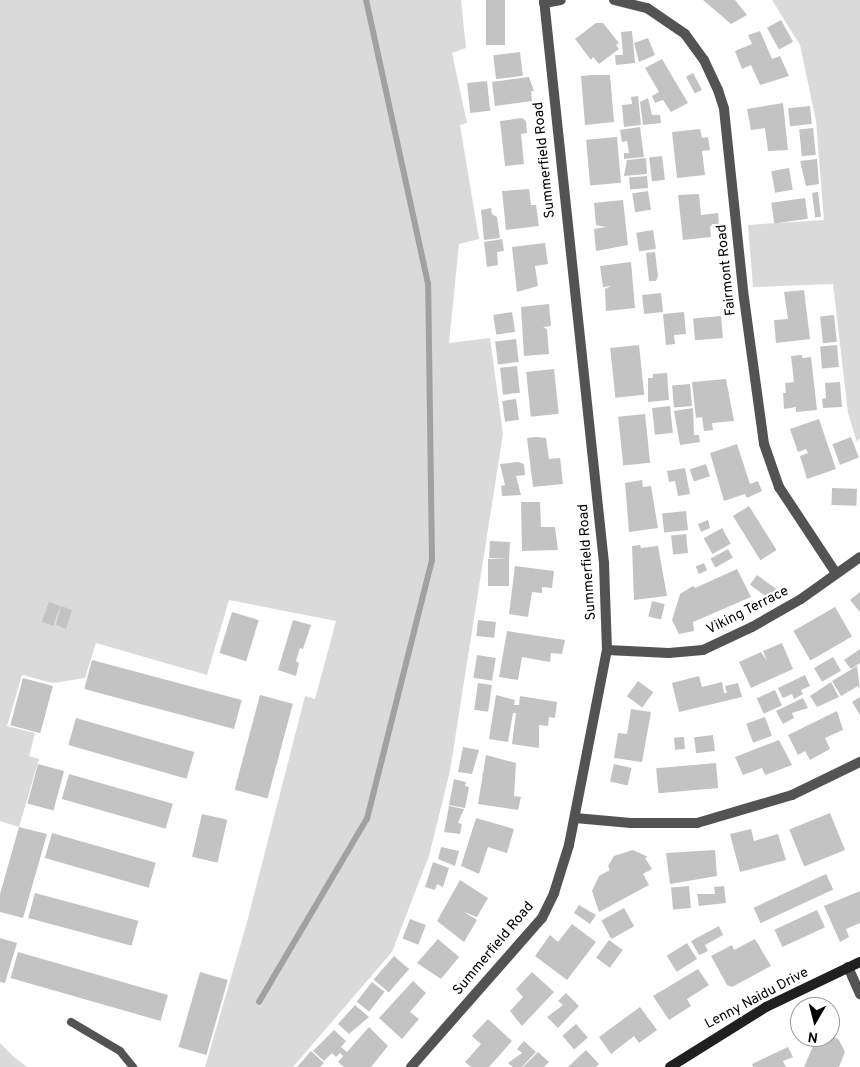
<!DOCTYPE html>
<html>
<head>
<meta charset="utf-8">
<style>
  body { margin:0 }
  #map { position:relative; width:860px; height:1067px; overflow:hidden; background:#fff; font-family:Overpass,sans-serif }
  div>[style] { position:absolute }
  .green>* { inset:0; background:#dadada }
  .stream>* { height:5.5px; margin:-2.75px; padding:0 2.75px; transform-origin:2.75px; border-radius:2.75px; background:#a1a1a1 }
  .building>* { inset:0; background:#c3c3c3; transform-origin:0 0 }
  .lane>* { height:8px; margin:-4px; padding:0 4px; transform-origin:4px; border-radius:4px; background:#535353 }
  .street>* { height:10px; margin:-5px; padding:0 5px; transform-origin:5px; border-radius:5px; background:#535353 }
  .secondary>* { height:10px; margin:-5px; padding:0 5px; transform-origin:5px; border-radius:5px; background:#202020 }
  span { translate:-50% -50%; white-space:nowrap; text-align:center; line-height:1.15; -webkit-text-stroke:4.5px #fff; paint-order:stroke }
  .street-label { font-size:14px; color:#000 }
  .north { position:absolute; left:790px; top:997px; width:50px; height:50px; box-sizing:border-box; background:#fff; border:1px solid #999; border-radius:50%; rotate:188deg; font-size:14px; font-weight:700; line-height:20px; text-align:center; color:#000 }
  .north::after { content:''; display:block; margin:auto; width:18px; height:22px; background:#000; clip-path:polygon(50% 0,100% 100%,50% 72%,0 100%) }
</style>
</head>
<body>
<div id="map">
  <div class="green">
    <div style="clip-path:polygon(0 0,461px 0,466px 48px,452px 53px,467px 123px,460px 125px,479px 239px,459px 244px,449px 343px,490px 338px,503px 434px,450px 771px,429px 856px,392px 952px,293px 1067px,205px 1067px,247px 922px,305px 696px,315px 699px,336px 621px,229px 600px,207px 675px,96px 643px,85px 678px,53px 683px,22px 675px,7px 726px,35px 733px,29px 756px,39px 759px,19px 827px,0 821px)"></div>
    <div style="clip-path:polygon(772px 0,860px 0,860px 438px,857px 442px,848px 413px,833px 284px,753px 287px,748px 225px,824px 220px,816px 121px,800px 45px)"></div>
    <div style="clip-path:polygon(0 1043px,13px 1056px,27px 1067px,0 1067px)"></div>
  </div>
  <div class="stream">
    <div style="left:259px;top:1002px;width:212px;rotate:-59.5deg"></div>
    <div style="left:367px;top:819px;width:266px;rotate:-75.9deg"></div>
    <div style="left:432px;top:561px;width:277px;rotate:-90.8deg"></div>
    <div style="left:428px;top:284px;width:291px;rotate:-102.3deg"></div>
  </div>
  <div class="building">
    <div style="left:486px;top:0;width:19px;height:45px"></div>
    <div style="clip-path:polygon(703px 0,735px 0,747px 15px,731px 24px)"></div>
    <div style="left:781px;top:20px;width:25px;height:16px;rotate:61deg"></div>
    <div style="clip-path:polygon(596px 23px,603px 23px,619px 43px,616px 45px,619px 49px,599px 64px,593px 57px,591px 60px,575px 39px)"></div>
    <div style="clip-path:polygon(632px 31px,635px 63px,616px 65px,615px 55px,623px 55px,621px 32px)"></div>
    <div style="clip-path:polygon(760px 31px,772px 59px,780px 56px,789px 76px,760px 85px,751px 65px,742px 69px,735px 51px,752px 44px,748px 35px)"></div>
    <div style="clip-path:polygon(648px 38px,655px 55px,639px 62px,634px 43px)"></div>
    <div style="left:520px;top:52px;width:24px;height:27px;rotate:83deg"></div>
    <div style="clip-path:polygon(662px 59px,688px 103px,671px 112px,663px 100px,655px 103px,652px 96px,659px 92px,645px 68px)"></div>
    <div style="left:693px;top:73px;width:19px;height:8px;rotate:62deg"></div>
    <div style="clip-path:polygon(591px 75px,610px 75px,614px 122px,585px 125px,581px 76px)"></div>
    <div style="clip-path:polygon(529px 77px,534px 91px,531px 91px,532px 101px,495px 106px,492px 82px)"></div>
    <div style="left:487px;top:81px;width:30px;height:20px;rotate:84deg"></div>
    <div style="clip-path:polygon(638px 96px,641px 125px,624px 127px,622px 105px,632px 104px,631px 97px)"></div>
    <div style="clip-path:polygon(648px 98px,652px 115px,660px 115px,661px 123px,643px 125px,640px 102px)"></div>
    <div style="clip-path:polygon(783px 103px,788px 150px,768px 151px,765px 128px,751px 130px,747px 109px)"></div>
    <div style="left:810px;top:106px;width:18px;height:22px;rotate:84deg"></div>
    <div style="clip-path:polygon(522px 118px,526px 121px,527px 133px,521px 134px,524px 164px,505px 166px,500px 121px)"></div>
    <div style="clip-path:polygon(640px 127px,644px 157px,624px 159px,624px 153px,629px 153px,627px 141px,622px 142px,620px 130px)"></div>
    <div style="left:813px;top:128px;width:27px;height:14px;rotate:84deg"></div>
    <div style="clip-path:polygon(700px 129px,702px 138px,708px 137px,710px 150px,702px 151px,705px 175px,677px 178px,672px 132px)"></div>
    <div style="left:617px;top:137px;width:46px;height:31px;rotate:85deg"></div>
    <div style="left:662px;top:156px;width:24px;height:13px;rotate:83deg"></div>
    <div style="clip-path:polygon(646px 158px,647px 174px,624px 176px,627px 160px)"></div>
    <div style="clip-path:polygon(817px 159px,819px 184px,806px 186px,800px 161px)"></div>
    <div style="left:789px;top:168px;width:22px;height:18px;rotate:80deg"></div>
    <div style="left:647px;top:176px;width:12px;height:18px;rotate:85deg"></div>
    <div style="clip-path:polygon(529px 189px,531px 205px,536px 205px,539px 226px,506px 230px,502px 191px)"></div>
    <div style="left:648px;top:191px;width:19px;height:16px;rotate:81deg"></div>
    <div style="left:818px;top:192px;width:25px;height:6px;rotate:83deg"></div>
    <div style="clip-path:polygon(699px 194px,701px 215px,718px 213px,719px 225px,710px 226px,711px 237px,683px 240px,678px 195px)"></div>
    <div style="left:805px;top:198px;width:21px;height:34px;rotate:82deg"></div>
    <div style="clip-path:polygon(623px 200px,628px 245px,596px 251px,594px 229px,606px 227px,596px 225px,594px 203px)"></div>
    <div style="clip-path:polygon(491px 208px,492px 214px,497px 217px,500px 238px,484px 240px,481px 210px)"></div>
    <div style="left:653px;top:230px;width:19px;height:17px;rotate:81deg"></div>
    <div style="clip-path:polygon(502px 239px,504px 251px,497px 252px,498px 265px,487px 267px,484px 242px)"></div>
    <div style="clip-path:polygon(545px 243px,548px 264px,535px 266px,538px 286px,517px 292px,512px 247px)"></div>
    <div style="clip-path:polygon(655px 252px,658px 276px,656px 281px,649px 281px,646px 253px)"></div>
    <div style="clip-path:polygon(631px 262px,635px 308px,606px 311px,605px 289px,611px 286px,603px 287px,600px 266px)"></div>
    <div style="clip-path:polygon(804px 290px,810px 339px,776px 343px,774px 320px,788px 319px,784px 292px)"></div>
    <div style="left:661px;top:293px;width:19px;height:19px;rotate:84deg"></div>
    <div style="clip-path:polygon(549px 304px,551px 326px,543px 327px,547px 329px,549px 354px,524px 356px,521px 307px)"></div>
    <div style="left:512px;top:312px;width:20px;height:19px;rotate:81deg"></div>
    <div style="clip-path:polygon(684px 312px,686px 334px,674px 335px,675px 344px,666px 345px,663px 314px)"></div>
    <div style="left:834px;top:315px;width:27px;height:14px;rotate:84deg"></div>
    <div style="left:721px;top:316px;width:22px;height:28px;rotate:85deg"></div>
    <div style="left:516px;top:339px;width:23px;height:21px;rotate:83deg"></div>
    <div style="left:639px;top:345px;width:50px;height:29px;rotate:84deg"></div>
    <div style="left:837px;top:345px;width:22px;height:17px;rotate:85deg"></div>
    <div style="clip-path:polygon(802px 355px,802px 358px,811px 357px,817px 410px,796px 412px,796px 407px,784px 409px,783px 393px,786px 393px,785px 383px,794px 382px,791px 356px)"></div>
    <div style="left:517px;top:366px;width:27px;height:17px;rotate:84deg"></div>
    <div style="left:554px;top:369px;width:45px;height:28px;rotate:84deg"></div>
    <div style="clip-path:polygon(667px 373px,669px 400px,648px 402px,648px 378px,653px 378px,653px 374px)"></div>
    <div style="clip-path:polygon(726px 379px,734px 421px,712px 423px,713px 430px,704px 431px,702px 417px,696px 418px,692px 382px)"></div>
    <div style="clip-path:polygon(840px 382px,842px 407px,823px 408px,822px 399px,826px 398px,825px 383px)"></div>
    <div style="left:690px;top:384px;width:22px;height:18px;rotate:85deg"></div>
    <div style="left:516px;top:399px;width:21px;height:14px;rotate:82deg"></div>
    <div style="left:670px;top:406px;width:27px;height:18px;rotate:84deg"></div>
    <div style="clip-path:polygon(693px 408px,694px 435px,699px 435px,700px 442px,680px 445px,674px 411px)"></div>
    <div style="left:645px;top:414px;width:49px;height:27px;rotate:84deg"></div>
    <div style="clip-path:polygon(819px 419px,836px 469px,807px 479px,800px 456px,808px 453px,806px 449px,798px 452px,790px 429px)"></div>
    <div style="clip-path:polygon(536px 437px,546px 438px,549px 459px,560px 458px,563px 484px,533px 487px,527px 438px)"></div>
    <div style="left:851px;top:437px;width:22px;height:20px;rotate:69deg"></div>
    <div style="clip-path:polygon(737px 444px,750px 484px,758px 481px,762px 491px,747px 498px,745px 494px,724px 501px,710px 453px)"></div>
    <div style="clip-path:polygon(518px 462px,524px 464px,525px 475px,516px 476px,521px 495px,502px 496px,501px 486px,505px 485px,500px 464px)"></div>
    <div style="left:706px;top:464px;width:13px;height:17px;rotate:72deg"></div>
    <div style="clip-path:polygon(685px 468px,690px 494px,678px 496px,675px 481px,669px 482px,667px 471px)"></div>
    <div style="clip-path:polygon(642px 480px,643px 487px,651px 486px,658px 528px,629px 532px,625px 483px)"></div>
    <div style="left:832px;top:488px;width:25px;height:17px;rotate:2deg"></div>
    <div style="clip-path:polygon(521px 502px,540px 502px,541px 527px,555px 527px,558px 550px,522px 551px)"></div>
    <div style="left:749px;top:506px;width:52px;height:19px;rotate:58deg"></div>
    <div style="left:686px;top:511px;width:19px;height:24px;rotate:84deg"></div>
    <div style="clip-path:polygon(708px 520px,710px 528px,701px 532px,698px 524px)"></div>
    <div style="left:722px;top:528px;width:18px;height:21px;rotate:61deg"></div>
    <div style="left:686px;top:534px;width:19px;height:15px;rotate:84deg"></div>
    <div style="left:490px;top:541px;width:20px;height:17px;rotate:3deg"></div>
    <div style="clip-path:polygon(640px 545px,641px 548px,658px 546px,667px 596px,634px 600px,632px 546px)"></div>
    <div style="left:728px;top:549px;width:10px;height:20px;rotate:61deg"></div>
    <div style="left:488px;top:559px;width:21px;height:27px"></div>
    <div style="left:704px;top:563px;width:8px;height:9px;rotate:67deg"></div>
    <div style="clip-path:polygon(515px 566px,554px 571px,552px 588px,542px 587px,542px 593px,532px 592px,528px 617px,509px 614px)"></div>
    <div style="clip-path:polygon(737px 569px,751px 597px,693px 622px,694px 631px,679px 634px,672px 620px,680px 594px,693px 586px,695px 588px)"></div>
    <div style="left:757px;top:575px;width:24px;height:12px;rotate:36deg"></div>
    <div style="clip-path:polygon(860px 592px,860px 612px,850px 600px)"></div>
    <div style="left:652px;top:601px;width:13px;height:16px;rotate:13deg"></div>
    <div style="left:49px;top:602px;width:12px;height:21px;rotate:20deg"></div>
    <div style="clip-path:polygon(61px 606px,72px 610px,66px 629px,56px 625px)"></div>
    <div style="left:835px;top:607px;width:34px;height:48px;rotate:60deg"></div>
    <div style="left:232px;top:612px;width:28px;height:43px;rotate:17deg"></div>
    <div style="clip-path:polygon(293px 620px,311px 625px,303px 649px,300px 648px,296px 661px,299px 663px,296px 676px,278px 670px)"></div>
    <div style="left:478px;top:620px;width:18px;height:16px;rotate:6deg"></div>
    <div style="clip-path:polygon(507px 631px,565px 640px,562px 654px,551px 653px,550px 662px,522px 657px,518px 680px,499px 677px)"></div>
    <div style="clip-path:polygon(782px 643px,793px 669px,751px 688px,739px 662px,761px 652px,767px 661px,763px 651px)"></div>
    <div style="clip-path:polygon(860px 649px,860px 663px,851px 669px,844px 660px)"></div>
    <div style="left:477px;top:655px;width:19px;height:23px;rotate:9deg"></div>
    <div style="left:833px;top:657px;width:16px;height:22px;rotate:60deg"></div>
    <div style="left:92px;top:660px;width:155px;height:30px;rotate:15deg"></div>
    <div style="clip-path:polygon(857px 666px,860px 689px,858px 686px,841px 696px,832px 681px)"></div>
    <div style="clip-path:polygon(805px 675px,810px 686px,801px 690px,803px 694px,794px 699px,792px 694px,783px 698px,778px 688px)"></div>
    <div style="clip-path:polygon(699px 676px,702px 687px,722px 682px,724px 693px,727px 693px,725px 686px,738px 683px,742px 697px,679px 712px,672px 683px)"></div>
    <div style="left:23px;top:678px;width:31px;height:49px;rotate:15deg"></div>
    <div style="left:638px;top:681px;width:19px;height:19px;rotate:36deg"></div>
    <div style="clip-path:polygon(831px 682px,839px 697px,817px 707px,810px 696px)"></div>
    <div style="left:478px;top:683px;width:14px;height:27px;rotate:8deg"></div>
    <div style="left:775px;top:690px;width:17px;height:20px;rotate:66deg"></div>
    <div style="left:260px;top:695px;width:34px;height:98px;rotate:15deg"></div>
    <div style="clip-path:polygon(496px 695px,515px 700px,514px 705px,519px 705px,520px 696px,557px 702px,555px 718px,549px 717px,548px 726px,539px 725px,539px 748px,512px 744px,516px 713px,513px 713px,508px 742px,489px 739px)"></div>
    <div style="clip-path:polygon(860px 697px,860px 715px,852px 702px)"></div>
    <div style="clip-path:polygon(803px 698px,808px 708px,792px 713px,794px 718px,783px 724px,776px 711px)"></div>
    <div style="clip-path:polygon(631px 709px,651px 712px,642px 762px,614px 758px,618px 733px,627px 734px)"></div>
    <div style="clip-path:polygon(837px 711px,843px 730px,825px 738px,830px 749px,810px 760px,805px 751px,798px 755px,788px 735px)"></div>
    <div style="left:765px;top:717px;width:20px;height:20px;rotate:70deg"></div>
    <div style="left:76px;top:718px;width:123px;height:28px;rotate:16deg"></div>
    <div style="left:713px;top:735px;width:16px;height:19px;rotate:83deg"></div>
    <div style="left:684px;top:737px;width:12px;height:10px;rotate:85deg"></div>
    <div style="clip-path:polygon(779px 740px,792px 765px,765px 775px,762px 768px,743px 775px,735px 757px)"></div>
    <div style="clip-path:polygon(463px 747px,479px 750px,472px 774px,458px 772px)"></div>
    <div style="clip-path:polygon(486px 755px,516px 763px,514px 796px,521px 797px,518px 810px,478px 804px)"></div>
    <div style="left:716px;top:763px;width:25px;height:60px;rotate:85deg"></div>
    <div style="left:38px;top:764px;width:27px;height:41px;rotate:15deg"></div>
    <div style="left:614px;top:764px;width:18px;height:18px;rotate:13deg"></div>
    <div style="left:69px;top:774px;width:108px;height:26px;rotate:16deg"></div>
    <div style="clip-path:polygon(454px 779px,466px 782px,465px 786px,469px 787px,465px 808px,449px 805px)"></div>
    <div style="clip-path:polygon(449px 806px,464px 809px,458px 823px,462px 824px,460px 834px,444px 832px)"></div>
    <div style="left:830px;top:813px;width:40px;height:44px;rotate:68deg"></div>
    <div style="left:202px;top:814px;width:26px;height:44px;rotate:13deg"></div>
    <div style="clip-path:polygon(476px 818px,514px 829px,507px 853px,488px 847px,479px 874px,461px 866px)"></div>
    <div style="clip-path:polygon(19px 827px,47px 834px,23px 918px,0 912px,0 894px)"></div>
    <div style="clip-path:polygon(751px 829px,754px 841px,778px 834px,786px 860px,740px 872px,730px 834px)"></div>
    <div style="left:52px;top:833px;width:108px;height:26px;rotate:16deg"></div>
    <div style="clip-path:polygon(441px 847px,459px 851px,455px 866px,438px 859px)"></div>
    <div style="clip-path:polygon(633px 850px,648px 857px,645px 858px,652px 869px,643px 874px,649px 885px,599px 912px,592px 891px,599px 876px,610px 870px,608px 866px,614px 856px)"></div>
    <div style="clip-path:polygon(715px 850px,717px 876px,670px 884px,666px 853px)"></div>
    <div style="clip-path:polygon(433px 862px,449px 868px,443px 887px,437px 884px,435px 890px,425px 887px)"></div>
    <div style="left:826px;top:874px;width:17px;height:80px;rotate:65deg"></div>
    <div style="clip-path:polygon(460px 880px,488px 898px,477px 917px,464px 912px,477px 920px,464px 942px,437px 921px)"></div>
    <div style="left:689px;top:886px;width:22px;height:18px;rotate:85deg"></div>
    <div style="clip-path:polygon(724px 886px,726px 903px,699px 906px,697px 894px,715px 894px,714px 887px)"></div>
    <div style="clip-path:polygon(860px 891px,860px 923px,846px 929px,849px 937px,840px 942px,824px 906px)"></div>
    <div style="left:35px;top:893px;width:107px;height:26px;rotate:15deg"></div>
    <div style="clip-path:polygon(579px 905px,596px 915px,590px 924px,574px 913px)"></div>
    <div style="left:624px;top:908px;width:21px;height:26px;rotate:61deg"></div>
    <div style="left:817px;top:910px;width:19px;height:47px;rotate:65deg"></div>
    <div style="left:410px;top:919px;width:17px;height:21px;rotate:21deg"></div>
    <div style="clip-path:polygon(572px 924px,596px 942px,567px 980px,535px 956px,550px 935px,558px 942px)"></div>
    <div style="clip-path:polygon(719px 926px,723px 935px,705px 945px,708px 951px,699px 955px,691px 941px)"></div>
    <div style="clip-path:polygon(0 938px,17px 943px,5px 983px,0 982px)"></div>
    <div style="clip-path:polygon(438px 939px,459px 957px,441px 979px,417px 963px)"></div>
    <div style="clip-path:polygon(755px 939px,771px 966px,732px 987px,727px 985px,711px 956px,732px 945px,734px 950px)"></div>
    <div style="left:609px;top:940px;width:17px;height:22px;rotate:36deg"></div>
    <div style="left:687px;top:943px;width:19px;height:24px;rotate:58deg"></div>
    <div style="left:18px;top:952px;width:156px;height:27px;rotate:16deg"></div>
    <div style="left:394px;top:956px;width:20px;height:31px;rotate:41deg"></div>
    <div style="clip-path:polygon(698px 969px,709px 985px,687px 999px,691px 1006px,669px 1020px,653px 996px)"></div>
    <div style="left:200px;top:972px;width:29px;height:78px;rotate:16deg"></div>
    <div style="clip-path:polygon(532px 972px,554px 992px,522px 1026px,510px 1011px,523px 997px,516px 989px)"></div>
    <div style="clip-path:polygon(413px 981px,426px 993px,410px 1012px,419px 1019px,402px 1039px,379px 1018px)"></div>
    <div style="left:372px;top:982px;width:16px;height:25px;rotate:38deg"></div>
    <div style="clip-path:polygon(566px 993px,579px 1006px,558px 1028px,547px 1017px,563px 1005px,558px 1001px)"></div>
    <div style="clip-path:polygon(355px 1005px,369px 1017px,349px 1034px,338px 1024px)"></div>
    <div style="clip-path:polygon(640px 1007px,657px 1030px,639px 1043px,634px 1036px,611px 1054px,599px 1037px)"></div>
    <div style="clip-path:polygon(488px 1019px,512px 1041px,489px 1067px,471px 1067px,465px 1062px,481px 1044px,472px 1036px)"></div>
    <div style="left:576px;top:1024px;width:18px;height:18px;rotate:49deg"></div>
    <div style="clip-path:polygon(369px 1027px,388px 1046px,371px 1067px,344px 1067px,338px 1062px,343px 1056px,340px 1053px,336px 1057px,332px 1053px,324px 1061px,313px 1051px,334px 1030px,346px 1041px,341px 1047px,347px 1052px)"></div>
    <div style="clip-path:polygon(830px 1034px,839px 1040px,845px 1052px,839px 1067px,804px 1067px,817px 1037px,830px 1037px)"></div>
    <div style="clip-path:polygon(524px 1041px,536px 1052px,522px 1067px,513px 1067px,508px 1063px,522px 1053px,517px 1049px)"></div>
    <div style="clip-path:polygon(788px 1047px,793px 1057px,783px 1061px,786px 1067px,753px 1067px,752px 1064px)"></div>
    <div style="clip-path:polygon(586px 1050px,599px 1064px,596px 1067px,568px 1067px)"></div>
    <div style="clip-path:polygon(311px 1051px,324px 1063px,320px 1067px,297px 1067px)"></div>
    <div style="clip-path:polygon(538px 1052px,549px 1062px,544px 1067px,523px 1067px)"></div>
  </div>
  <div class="lane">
    <div style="left:71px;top:1022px;width:57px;rotate:30.6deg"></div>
    <div style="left:120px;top:1051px;width:21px;rotate:51deg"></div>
  </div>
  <div class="street">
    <div style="left:614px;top:0;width:34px;rotate:14deg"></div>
    <div style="left:647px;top:8px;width:46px;rotate:34.4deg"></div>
    <div style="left:685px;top:34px;width:32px;rotate:54deg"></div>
    <div style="left:704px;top:60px;width:33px;rotate:65deg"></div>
    <div style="left:718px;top:90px;width:20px;rotate:72deg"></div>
    <div style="left:724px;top:109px;width:190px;rotate:84deg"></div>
    <div style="left:744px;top:298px;width:147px;rotate:82.2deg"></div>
    <div style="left:764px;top:444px;width:46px;rotate:70.8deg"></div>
    <div style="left:779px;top:487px;width:103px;rotate:56.5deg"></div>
    <div style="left:544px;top:3px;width:17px;rotate:-10deg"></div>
    <div style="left:607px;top:650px;width:62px;rotate:2.8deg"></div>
    <div style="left:669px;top:653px;width:34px;rotate:-5deg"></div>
    <div style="left:703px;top:650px;width:54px;rotate:-25.1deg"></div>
    <div style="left:752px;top:627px;width:56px;rotate:-29.7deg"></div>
    <div style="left:801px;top:599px;width:72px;rotate:-35.4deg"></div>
    <div style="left:575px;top:818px;width:56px;rotate:5.1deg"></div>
    <div style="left:631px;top:823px;width:66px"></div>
    <div style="left:697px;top:823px;width:99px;rotate:-16.4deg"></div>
    <div style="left:792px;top:795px;width:76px;rotate:-25.9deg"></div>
    <div style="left:848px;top:967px;width:30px;rotate:66deg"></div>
    <div style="left:411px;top:1067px;width:198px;rotate:-48.7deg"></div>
    <div style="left:542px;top:918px;width:28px;rotate:-64deg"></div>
    <div style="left:554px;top:893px;width:50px;rotate:-72.6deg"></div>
    <div style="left:569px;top:845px;width:199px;rotate:-79deg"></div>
    <div style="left:607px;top:650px;width:87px;rotate:-92deg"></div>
    <div style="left:604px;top:563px;width:566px;rotate:-96.08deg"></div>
  </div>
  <div class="secondary">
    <div style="left:670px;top:1067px;width:113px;rotate:-32deg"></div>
    <div style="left:766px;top:1007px;width:104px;rotate:-25.6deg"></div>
  </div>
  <div class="street-label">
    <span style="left:545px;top:160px;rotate:-96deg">Summerfield Road</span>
    <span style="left:727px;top:270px;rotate:-96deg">Fairmont Road</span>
    <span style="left:588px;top:562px;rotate:-94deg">Summerfield Road</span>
    <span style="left:748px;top:611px;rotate:-27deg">Viking Terrace</span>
    <span style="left:494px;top:949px;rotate:-50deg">Summerfield Road</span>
    <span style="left:757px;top:999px;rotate:-28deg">Lenny Naidu Drive</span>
  </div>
  <div class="north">N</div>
</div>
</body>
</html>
